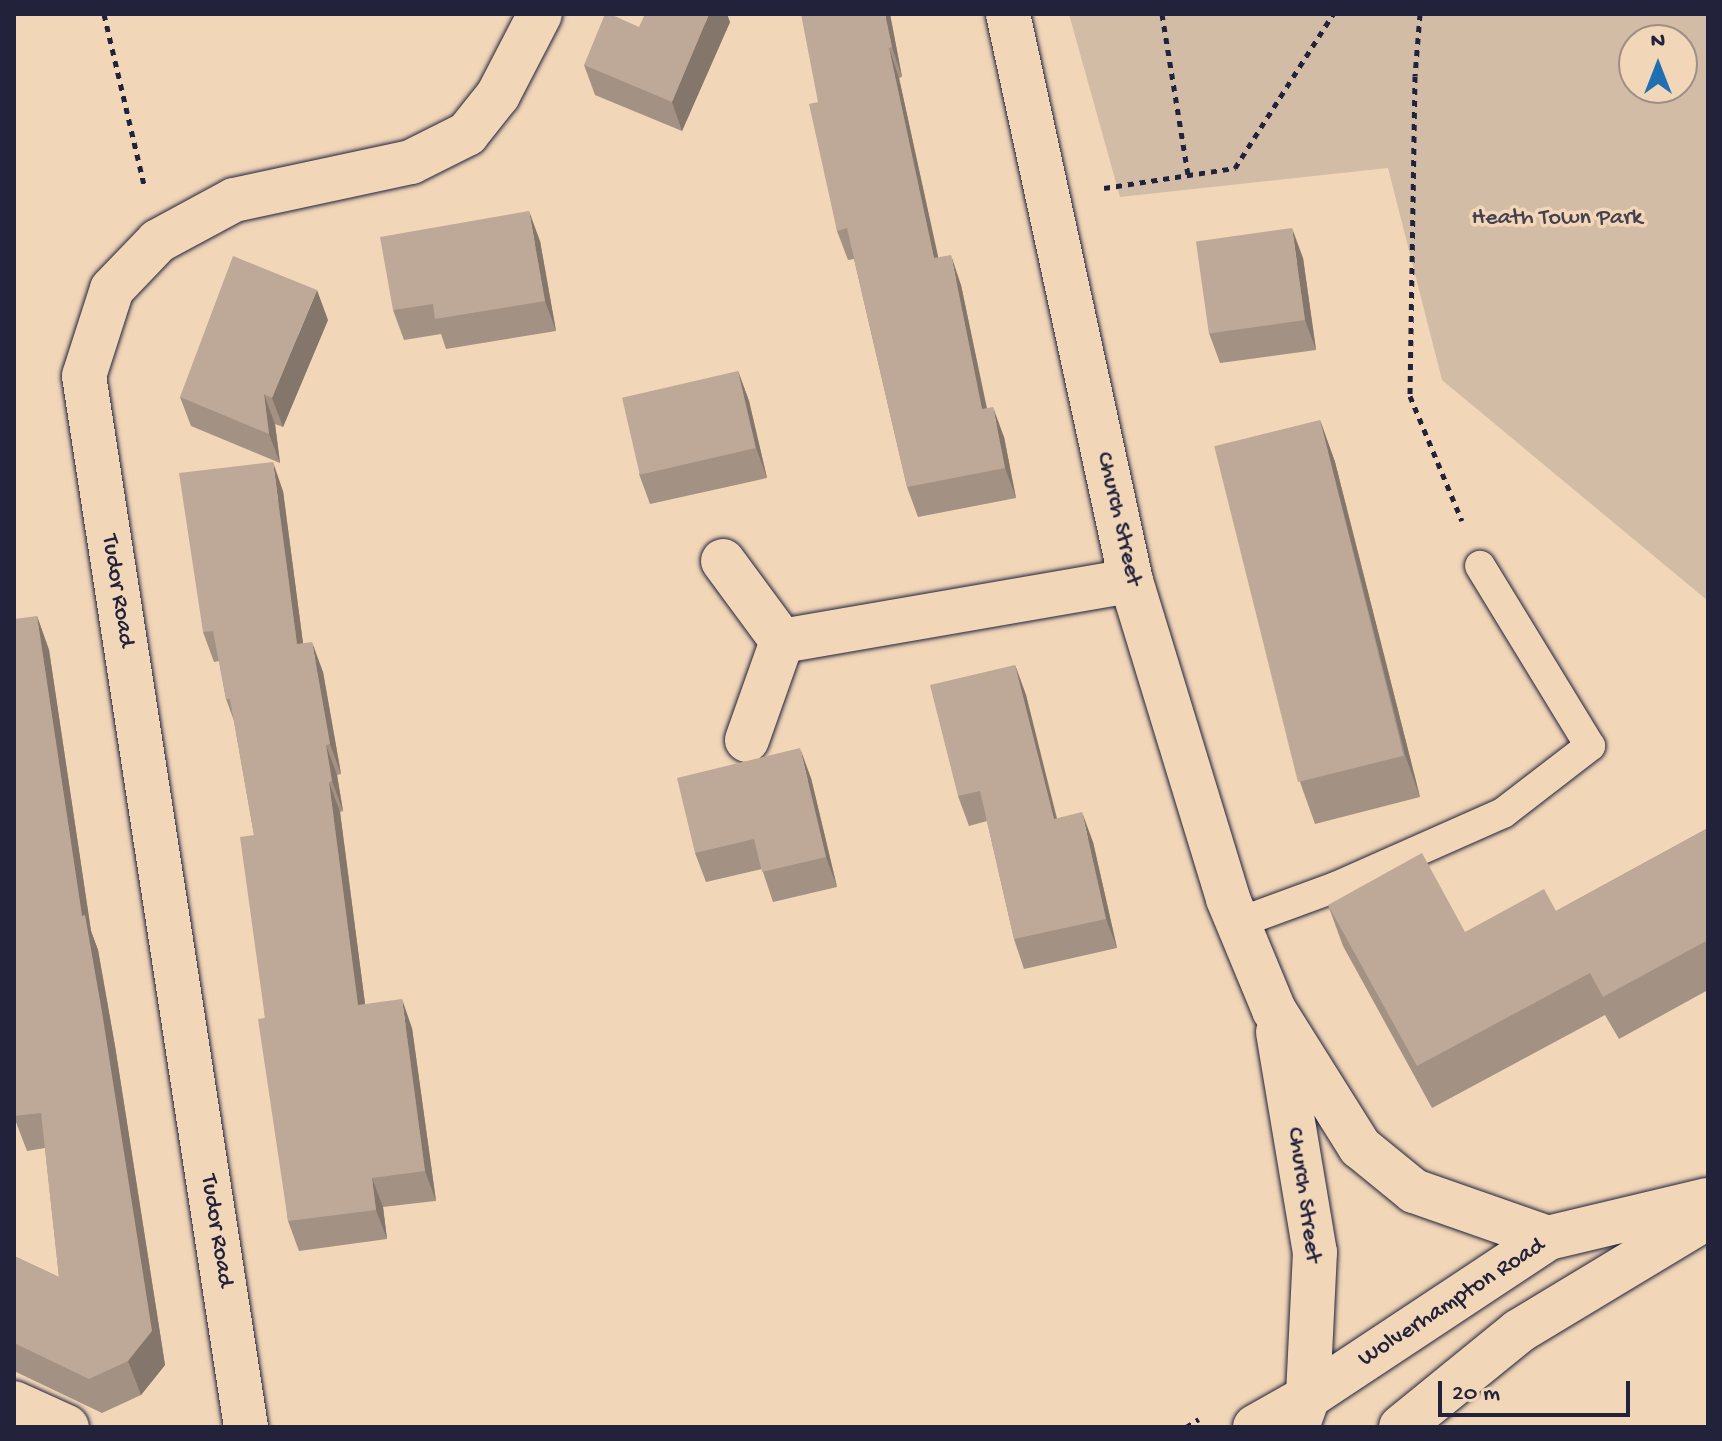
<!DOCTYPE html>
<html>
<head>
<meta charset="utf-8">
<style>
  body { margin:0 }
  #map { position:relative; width:1722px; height:1441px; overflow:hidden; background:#f1d6b8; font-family:"Gochi Hand",sans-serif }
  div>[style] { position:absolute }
  .green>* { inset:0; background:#d3bca6 }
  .path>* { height:5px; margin-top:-2.5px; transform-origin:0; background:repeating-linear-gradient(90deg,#22223b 0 6px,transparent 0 12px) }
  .roads { filter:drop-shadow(0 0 2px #22223b) drop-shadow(0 0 2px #22223b) }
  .service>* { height:30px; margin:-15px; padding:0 15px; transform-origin:15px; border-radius:15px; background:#f1d6b8 }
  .minor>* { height:44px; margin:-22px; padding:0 22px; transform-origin:22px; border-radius:22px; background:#f1d6b8 }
  .tertiary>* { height:44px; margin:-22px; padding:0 22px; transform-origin:22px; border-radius:22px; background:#f1d6b8 }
  .wall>* { inset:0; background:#a39184 }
  .shaded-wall>* { inset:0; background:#85766b }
  .building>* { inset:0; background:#bea999; transform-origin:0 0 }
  span { translate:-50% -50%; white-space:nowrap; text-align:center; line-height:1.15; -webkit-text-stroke:7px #f1d6b8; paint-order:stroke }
  .park-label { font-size:24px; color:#454150 }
  .street-label { font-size:24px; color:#22223b }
  .frame { position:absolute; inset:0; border:16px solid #22223b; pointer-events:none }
  .north { position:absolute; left:1618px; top:24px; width:80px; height:80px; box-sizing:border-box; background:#f1d6b8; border:2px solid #9e8e86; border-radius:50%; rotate:0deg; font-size:22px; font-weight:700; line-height:32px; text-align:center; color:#22223b }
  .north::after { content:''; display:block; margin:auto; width:28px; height:36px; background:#1f6fb2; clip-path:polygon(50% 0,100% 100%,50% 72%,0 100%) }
  .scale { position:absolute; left:1438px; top:1381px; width:192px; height:36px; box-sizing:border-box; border:4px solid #22223b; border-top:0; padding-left:10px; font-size:24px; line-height:28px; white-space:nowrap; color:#22223b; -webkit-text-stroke:6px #f1d6b8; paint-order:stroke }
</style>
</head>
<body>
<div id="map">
  <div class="green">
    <div style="clip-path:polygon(evenodd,1069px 14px,1708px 14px,1708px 601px,1442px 380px,1388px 168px,1120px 197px,1069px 14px,1634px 40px,1682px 40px,1682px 88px,1634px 88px,1634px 40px)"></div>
  </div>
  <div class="path">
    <div style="left:104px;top:14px;width:175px;rotate:76.8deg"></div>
    <div style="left:1162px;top:14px;width:163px;rotate:80.8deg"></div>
    <div style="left:1420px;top:14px;width:62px;rotate:94.6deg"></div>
    <div style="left:1415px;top:76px;width:320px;rotate:90.9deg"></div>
    <div style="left:1410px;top:396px;width:135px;rotate:67.4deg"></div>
    <div style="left:1104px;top:188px;width:133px;rotate:-8.7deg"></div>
    <div style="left:1235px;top:168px;width:183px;rotate:-57.5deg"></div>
    <div style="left:1186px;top:1427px;width:15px;rotate:-32deg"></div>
  </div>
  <div class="roads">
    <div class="service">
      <div style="left:1238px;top:923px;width:104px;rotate:-20.2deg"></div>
      <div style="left:1336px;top:887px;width:183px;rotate:-23.9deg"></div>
      <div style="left:1503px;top:813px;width:110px;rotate:-37.6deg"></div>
      <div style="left:1590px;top:746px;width:211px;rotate:-121.4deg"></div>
    </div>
    <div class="minor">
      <div style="left:723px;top:561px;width:99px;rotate:53.6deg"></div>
      <div style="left:782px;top:641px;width:105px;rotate:109.5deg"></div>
      <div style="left:782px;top:641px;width:354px;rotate:-9.8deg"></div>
      <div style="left:14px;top:1403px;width:58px;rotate:24.4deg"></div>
    </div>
    <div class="tertiary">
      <div style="left:1008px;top:14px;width:580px;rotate:77.76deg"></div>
      <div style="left:1131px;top:581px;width:332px;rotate:73deg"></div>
      <div style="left:1228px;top:899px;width:120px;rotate:67.5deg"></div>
      <div style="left:1274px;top:1010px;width:162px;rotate:57.9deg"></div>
      <div style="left:1360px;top:1147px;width:70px;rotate:39.2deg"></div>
      <div style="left:1414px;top:1191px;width:142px;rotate:19.3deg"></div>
      <div style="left:1278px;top:1032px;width:223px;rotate:80.5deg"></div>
      <div style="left:1315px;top:1252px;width:145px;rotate:92.8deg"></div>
      <div style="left:1308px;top:1397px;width:23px;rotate:110deg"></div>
      <div style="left:246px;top:1427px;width:1063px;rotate:-98.76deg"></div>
      <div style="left:84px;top:376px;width:91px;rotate:-72.2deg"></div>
      <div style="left:112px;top:289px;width:66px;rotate:-46.2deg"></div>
      <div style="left:158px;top:241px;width:86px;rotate:-28.3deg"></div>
      <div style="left:234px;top:200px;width:181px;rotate:-12.1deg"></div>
      <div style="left:411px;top:162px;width:63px;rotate:-26.6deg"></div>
      <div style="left:467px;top:134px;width:50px;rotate:-51.5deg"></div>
      <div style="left:498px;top:95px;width:91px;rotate:-62.6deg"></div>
      <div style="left:1255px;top:1427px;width:61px;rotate:-29.5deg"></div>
      <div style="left:1308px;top:1397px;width:288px;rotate:-33.5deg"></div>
      <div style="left:1548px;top:1238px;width:164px;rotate:-13.4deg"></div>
      <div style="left:1401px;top:1427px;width:152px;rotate:-39.1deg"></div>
      <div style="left:1519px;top:1331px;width:221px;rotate:-31.1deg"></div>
    </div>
  </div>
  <div class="wall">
    <div style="clip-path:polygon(890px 14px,902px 77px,899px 78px,938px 258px,961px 285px,987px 408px,1004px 437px,1016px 498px,918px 517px,907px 487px,854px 259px,848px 260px,837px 231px,818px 102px)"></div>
    <div style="clip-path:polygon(730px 22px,682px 131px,595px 95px,584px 65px,639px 27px)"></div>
    <div style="clip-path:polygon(540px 241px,556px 331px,446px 349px,441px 334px,404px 340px,393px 310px)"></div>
    <div style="clip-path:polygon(1303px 258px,1316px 350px,1220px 363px,1209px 333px)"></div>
    <div style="clip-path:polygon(328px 320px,283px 427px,275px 424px,280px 463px,191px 426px,180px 397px)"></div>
    <div style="clip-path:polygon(738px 371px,749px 401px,767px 478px,650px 504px,639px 474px)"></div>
    <div style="clip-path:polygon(1320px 420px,1335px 462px,1420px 797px,1315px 824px,1300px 782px)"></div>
    <div style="clip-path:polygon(283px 491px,303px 643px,323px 672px,341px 774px,337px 775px,343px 811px,340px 812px,365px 1004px,412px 1028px,436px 1201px,383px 1207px,387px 1239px,299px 1251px,288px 1221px,265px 1018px,254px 835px,234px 721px,226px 699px,219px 661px,214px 662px,203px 632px)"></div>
    <div style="clip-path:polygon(37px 616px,49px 650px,91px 931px,98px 950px,115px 1046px,165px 1365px,141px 1395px,102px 1413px,14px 1371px,14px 1256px,59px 1277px,45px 1148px,27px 1151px,14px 1117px)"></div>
    <div style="clip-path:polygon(1015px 665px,1026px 695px,1057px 818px,1093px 842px,1117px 948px,1024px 969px,1014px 939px,987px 821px,969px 826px,958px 796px)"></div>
    <div style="clip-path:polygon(811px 778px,837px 887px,773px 902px,762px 869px,706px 882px,695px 853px)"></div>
    <div style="clip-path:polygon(1708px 828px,1708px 990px,1619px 1039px,1605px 1015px,1432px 1108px,1343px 946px,1328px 905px,1465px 932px,1556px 911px)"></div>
  </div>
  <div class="shaded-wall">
    <div style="clip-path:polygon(709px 14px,727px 14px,730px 22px,682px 131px,672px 102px)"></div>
    <div style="clip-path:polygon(885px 14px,890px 14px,902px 77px,892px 47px)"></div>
    <div style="clip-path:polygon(889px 48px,899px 78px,945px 288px,934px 258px)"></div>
    <div style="clip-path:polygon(529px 211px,540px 241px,556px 331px,545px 301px)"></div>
    <div style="clip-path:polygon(1292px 228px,1303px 258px,1316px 350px,1305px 320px)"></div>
    <div style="clip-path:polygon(951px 255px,961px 285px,993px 439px,982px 409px)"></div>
    <div style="clip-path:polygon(317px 290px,328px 320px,283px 427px,272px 398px)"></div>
    <div style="clip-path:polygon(738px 371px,749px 401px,767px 478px,756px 448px)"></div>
    <div style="clip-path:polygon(264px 394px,275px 424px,280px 463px,269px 434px)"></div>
    <div style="clip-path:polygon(993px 407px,1004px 437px,1016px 498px,1005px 468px)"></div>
    <div style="clip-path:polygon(1320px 420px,1335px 462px,1420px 797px,1405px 755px)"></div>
    <div style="clip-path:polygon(273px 462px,283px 491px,307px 674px,297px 644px)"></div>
    <div style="clip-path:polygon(37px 616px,49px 650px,91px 931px,98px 950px,115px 1046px,165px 1365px,141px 1395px,128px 1361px,82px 916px)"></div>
    <div style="clip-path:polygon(312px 642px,323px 672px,341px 774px,330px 744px)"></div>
    <div style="clip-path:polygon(1015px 665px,1026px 695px,1064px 849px,1054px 819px)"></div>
    <div style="clip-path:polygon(326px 745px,337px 775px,343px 811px,332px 781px)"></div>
    <div style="clip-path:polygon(800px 748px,811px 778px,837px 887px,826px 857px)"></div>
    <div style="clip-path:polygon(329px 782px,340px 812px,369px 1034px,358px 1005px)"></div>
    <div style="clip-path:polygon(1082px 812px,1093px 842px,1117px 948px,1106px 919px)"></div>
    <div style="clip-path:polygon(402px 999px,412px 1028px,436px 1201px,425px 1171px)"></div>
    <div style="clip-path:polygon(372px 1178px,383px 1207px,387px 1239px,376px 1210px)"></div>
  </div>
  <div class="building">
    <div style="clip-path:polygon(605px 14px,610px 14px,639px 27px,645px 14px,709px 14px,672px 102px,584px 65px)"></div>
    <div style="clip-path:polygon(801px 14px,885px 14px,892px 47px,889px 48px,934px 258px,951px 255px,982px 409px,993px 407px,1005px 468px,907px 487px,847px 228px,837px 231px,809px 104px,818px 102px)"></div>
    <div style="clip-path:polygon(529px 211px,545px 301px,435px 319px,433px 304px,393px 310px,380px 237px)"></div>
    <div style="left:1292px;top:228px;width:93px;height:97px;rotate:82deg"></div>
    <div style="clip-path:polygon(233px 256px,317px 290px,272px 398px,264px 394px,269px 434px,180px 397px)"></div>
    <div style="left:738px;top:371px;width:79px;height:119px;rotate:77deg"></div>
    <div style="left:1320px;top:420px;width:346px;height:109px;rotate:76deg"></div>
    <div style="clip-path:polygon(273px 462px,297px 644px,312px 642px,330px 744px,326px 745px,332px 781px,329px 782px,358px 1005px,402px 999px,425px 1171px,372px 1178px,376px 1210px,288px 1221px,258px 1019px,265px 1018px,240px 837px,254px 835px,230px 699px,226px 699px,213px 631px,203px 632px,179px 473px)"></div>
    <div style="clip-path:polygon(37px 616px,82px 916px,85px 915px,102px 1012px,152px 1331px,128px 1361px,89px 1379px,14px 1343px,14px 1256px,59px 1277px,41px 1113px,14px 1116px,14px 619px)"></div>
    <div style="clip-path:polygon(1015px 665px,1054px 819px,1082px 812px,1106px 919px,1014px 939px,980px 791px,958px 796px,930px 685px)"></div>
    <div style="clip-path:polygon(800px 748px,826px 857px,762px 872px,754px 839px,695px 853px,677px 778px)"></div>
    <div style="clip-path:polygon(1708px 828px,1708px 940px,1603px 997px,1590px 973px,1417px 1066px,1328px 905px,1422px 853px,1465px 932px,1544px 889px,1556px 911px)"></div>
  </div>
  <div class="park-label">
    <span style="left:1557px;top:219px">Heath Town Park</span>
  </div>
  <div class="street-label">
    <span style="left:1118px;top:519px;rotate:77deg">Church Street</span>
    <span style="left:117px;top:591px;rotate:81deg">Tudor Road</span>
    <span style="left:1303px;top:1195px;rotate:82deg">Church Street</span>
    <span style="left:216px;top:1231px;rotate:81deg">Tudor Road</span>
    <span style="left:1452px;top:1303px;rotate:-33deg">Wolverhampton Road</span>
  </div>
  <div class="frame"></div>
  <div class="north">N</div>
  <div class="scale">20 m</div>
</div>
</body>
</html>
